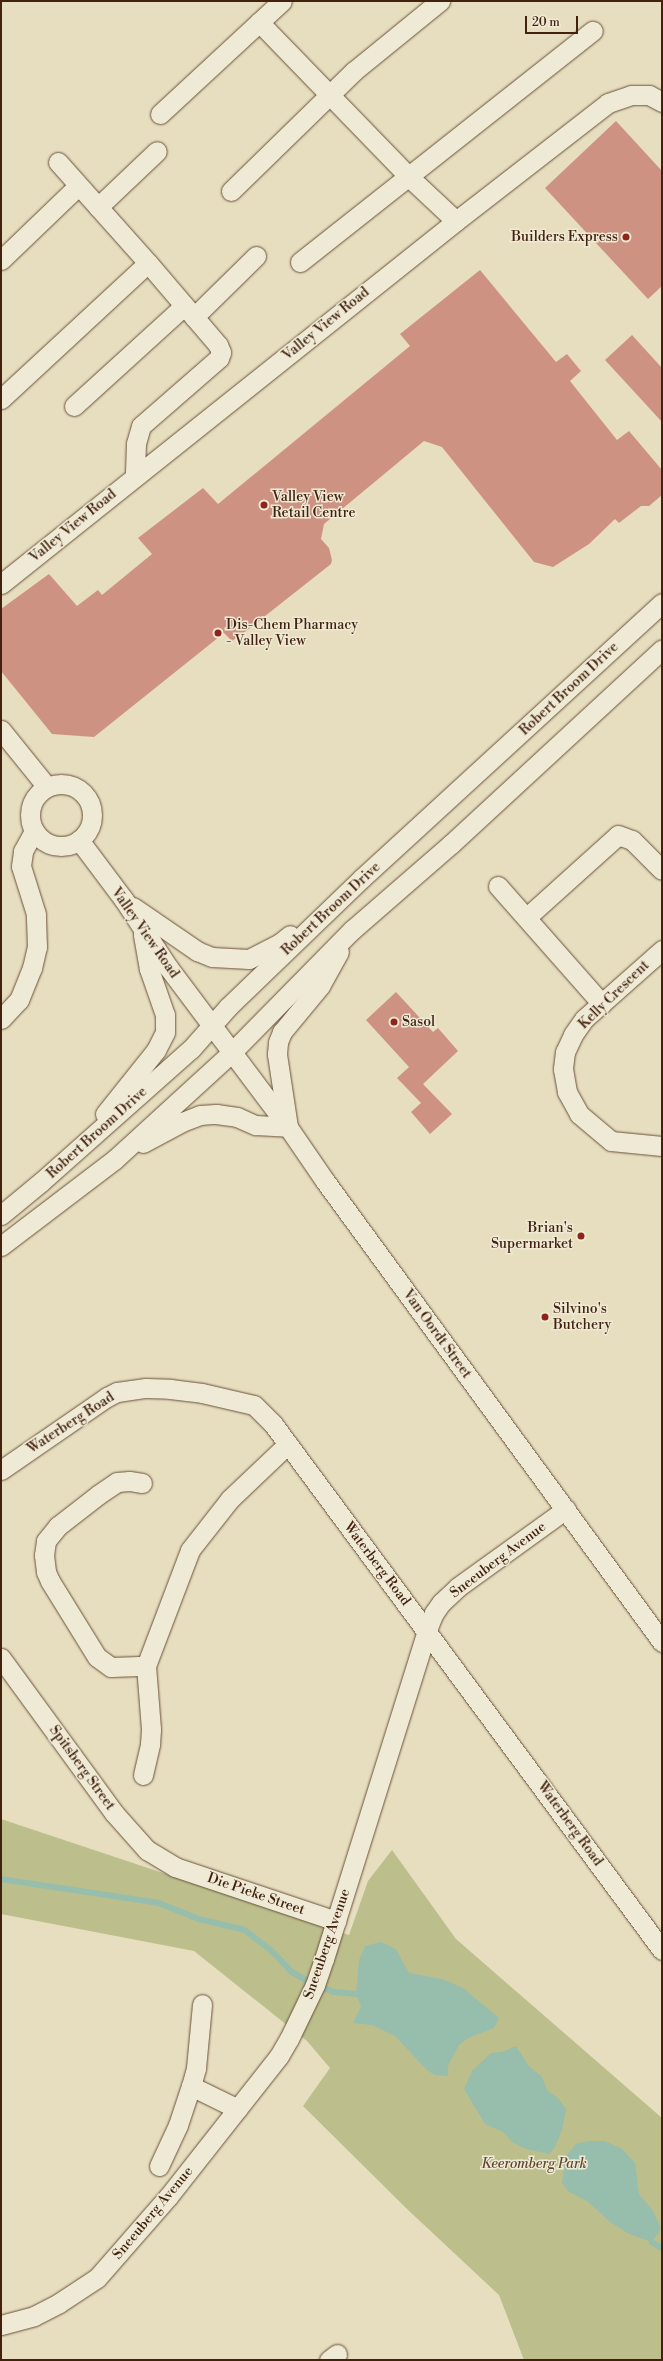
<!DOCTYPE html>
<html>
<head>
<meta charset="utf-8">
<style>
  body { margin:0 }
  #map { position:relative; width:663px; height:2361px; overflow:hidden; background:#e6debe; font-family:"Libre Bodoni",serif }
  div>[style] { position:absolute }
  .green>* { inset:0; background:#bcbf8c }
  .water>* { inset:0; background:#97bdac }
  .stream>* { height:5.5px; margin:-2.75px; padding:0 2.75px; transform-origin:2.75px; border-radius:2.75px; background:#97bdac }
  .building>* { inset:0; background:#ce9283 }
  .roads { filter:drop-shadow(0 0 1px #6b503b) drop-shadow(0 0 1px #6b503b) }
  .minor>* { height:19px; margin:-9.5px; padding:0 9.5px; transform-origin:9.5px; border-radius:9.5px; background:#efead5 }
  .minor>.ring { margin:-9.5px; padding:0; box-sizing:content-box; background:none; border:19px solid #efead5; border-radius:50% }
  .dots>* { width:11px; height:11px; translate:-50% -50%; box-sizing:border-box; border:2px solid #efead5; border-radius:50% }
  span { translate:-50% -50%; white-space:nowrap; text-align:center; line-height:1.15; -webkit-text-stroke:3px #efead5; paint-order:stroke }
  .poi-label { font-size:14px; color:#42210f }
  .right { translate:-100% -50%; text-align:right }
  .left { translate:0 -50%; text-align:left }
  .street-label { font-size:14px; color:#42210f }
  .park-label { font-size:14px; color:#60482e; font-style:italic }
  .frame { position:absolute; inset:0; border:2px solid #42210f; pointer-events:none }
  .scale { position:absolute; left:525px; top:16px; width:53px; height:18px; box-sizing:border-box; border:2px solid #42210f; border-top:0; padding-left:5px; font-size:12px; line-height:14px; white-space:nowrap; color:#42210f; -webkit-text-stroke:3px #efead5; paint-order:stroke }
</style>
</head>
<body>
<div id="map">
  <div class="green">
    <div style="clip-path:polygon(1px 1819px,349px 1935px,368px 1881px,392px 1850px,456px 1939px,662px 2118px,662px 2360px,524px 2360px,499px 2295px,407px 2209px,303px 2106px,330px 2068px,307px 2041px,194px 1951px,1px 1914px)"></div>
  </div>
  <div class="water">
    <div style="clip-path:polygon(381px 1942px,396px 1949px,409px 1973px,442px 1979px,463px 1988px,499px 2018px,494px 2028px,468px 2038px,459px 2045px,448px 2066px,448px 2076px,435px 2075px,427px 2070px,395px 2036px,372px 2025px,353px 2023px,361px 2006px,356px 1994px,359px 1960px,365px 1946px)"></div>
    <div style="clip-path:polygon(516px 2046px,528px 2065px,542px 2077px,547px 2090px,558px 2098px,566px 2109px,562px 2130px,555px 2147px,549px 2154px,526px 2149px,512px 2142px,503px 2132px,485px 2124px,464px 2089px,472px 2071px,491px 2053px,502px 2052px)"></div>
    <div style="clip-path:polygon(589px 2141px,605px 2141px,622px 2149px,635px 2163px,639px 2194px,653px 2211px,661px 2229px,652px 2242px,629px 2234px,610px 2222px,587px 2201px,569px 2192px,562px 2183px,566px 2156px,576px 2144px)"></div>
  </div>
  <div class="stream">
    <div style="left:1px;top:1879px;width:160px;rotate:8.6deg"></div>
    <div style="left:159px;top:1903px;width:43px;rotate:21.8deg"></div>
    <div style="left:199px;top:1919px;width:47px;rotate:13.4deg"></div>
    <div style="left:245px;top:1930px;width:34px;rotate:38deg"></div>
    <div style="left:272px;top:1951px;width:29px;rotate:46deg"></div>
    <div style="left:292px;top:1972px;width:26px;rotate:29deg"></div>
    <div style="left:315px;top:1985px;width:20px;rotate:20deg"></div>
    <div style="left:334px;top:1992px;width:22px;rotate:5deg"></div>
    <div style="left:652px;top:2242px;width:12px;rotate:31deg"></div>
  </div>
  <div class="building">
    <div style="clip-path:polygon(616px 121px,662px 171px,662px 286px,648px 299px,545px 188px)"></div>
    <div style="clip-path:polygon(480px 270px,556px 362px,567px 354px,581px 371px,570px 381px,617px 440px,629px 431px,662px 470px,662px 495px,649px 506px,641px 506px,619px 523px,615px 519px,589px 544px,553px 567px,534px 562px,442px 447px,424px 441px,324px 524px,321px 539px,329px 548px,332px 560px,331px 564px,246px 631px,232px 641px,224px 633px,94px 737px,52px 734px,1px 671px,1px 609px,49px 574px,77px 606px,98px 590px,102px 595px,152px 554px,138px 538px,203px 488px,218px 504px,410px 346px,400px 334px)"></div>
    <div style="clip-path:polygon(632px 335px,662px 368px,662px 422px,605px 360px)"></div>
    <div style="clip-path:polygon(396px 992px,433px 1032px,438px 1028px,458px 1051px,423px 1084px,452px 1114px,430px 1134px,411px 1112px,421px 1103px,397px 1078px,409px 1067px,366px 1020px)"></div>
  </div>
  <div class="roads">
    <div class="minor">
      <div style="left:259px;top:22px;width:216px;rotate:45.9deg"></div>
      <div style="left:409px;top:177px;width:64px;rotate:43.1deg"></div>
      <div style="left:160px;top:114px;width:166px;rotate:-42.8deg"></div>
      <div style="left:58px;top:162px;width:135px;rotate:48.3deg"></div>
      <div style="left:148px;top:263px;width:108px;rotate:49.5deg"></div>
      <div style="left:218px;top:345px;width:8px;rotate:67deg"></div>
      <div style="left:221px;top:352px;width:6px;rotate:108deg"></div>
      <div style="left:219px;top:358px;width:103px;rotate:138.9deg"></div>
      <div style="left:141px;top:426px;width:18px;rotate:106deg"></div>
      <div style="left:136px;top:443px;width:34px;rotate:92deg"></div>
      <div style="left:231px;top:191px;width:172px;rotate:-44.3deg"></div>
      <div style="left:354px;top:71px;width:111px;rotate:-39.1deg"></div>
      <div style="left:98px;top:207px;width:81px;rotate:-43.5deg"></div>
      <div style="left:1px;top:260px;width:107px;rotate:-43.9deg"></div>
      <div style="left:300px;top:262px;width:373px;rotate:-38.3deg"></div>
      <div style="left:194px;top:317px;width:87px;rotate:-44.5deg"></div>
      <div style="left:1px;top:399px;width:200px;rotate:-42.8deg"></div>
      <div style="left:74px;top:406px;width:149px;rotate:-42.3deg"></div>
      <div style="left:1px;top:584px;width:582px;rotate:-38.58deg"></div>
      <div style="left:456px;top:221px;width:192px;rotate:-37.8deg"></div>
      <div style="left:608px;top:103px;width:24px;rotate:-19deg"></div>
      <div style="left:631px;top:95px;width:18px"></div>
      <div style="left:649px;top:95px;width:15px;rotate:28deg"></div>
      <div style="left:1px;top:730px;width:73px;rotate:51.1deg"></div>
      <div class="ring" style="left:30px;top:784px;width:43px;height:43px"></div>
      <div style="left:79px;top:840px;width:75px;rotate:53.1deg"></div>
      <div style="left:124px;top:900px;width:80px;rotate:56.7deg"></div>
      <div style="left:168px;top:967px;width:200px;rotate:53.1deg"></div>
      <div style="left:288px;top:1127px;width:65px;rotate:55.6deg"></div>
      <div style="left:325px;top:1181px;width:571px;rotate:53.83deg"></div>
      <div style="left:498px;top:886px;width:157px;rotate:48.6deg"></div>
      <div style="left:133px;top:907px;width:78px;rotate:34.5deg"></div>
      <div style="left:197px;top:951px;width:16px;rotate:22deg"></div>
      <div style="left:212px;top:957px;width:37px;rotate:3deg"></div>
      <div style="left:249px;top:959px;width:34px;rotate:-27deg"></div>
      <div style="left:279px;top:944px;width:14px;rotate:-39deg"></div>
      <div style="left:527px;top:917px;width:122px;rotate:-42deg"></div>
      <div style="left:618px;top:835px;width:15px;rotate:20deg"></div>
      <div style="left:632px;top:840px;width:42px;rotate:45deg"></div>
      <div style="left:662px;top:950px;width:104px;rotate:138.5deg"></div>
      <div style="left:584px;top:1019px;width:19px;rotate:125deg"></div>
      <div style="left:573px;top:1035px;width:19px;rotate:115deg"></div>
      <div style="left:565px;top:1052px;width:17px;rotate:97deg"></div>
      <div style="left:563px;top:1069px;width:23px;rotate:80deg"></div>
      <div style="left:567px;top:1092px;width:25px;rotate:61deg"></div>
      <div style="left:579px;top:1114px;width:42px;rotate:40.2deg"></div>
      <div style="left:611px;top:1141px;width:51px;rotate:5.6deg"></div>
      <div style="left:1px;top:1019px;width:26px;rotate:-47deg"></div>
      <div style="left:19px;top:1000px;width:35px;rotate:-68deg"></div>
      <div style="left:32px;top:968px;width:22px;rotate:-77deg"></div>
      <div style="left:37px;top:947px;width:33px;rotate:-92deg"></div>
      <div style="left:36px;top:914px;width:50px;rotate:-107.4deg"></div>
      <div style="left:21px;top:866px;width:15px;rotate:-82deg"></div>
      <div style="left:23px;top:851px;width:23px;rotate:-61deg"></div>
      <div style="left:105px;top:1114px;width:82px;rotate:-51.4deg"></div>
      <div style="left:156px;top:1050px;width:20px;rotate:-63deg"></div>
      <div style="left:165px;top:1032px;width:17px;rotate:-90deg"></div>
      <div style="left:165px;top:1015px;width:49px;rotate:-109.2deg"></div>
      <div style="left:149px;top:969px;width:35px;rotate:-100deg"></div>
      <div style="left:143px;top:1143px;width:44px;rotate:-28.3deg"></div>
      <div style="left:182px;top:1122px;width:19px;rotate:-21deg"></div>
      <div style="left:200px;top:1115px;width:16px;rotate:-4deg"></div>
      <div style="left:216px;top:1114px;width:21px;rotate:8deg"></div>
      <div style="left:237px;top:1117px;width:20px;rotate:24deg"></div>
      <div style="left:255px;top:1125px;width:33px;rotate:3deg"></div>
      <div style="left:288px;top:1127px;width:74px;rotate:-98.6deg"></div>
      <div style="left:277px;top:1054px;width:12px;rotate:-85deg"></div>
      <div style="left:278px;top:1042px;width:11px;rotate:-68deg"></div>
      <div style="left:282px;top:1032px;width:60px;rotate:-50.4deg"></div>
      <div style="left:320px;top:986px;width:39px;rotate:-61deg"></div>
      <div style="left:1px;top:1215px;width:52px;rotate:-39.5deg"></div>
      <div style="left:41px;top:1182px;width:200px;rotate:-41.6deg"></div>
      <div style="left:191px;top:1049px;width:56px;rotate:-48.6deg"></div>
      <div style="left:228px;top:1007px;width:186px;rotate:-43.9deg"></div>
      <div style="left:362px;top:878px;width:407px;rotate:-42.5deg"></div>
      <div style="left:1px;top:1246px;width:143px;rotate:-37.3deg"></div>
      <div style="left:115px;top:1159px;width:157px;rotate:-42.4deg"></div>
      <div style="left:231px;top:1053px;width:173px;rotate:-45.5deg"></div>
      <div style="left:352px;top:930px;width:131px;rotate:-41deg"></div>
      <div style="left:451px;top:844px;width:287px;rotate:-42.7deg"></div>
      <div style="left:1px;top:1470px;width:129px;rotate:-34.6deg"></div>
      <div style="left:107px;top:1397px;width:11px;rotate:-27deg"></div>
      <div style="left:117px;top:1392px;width:29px;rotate:-8deg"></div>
      <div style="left:146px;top:1388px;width:24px;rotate:2deg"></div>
      <div style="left:170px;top:1389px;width:32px;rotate:7deg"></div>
      <div style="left:202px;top:1393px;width:53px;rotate:13deg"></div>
      <div style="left:254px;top:1405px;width:27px;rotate:45deg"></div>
      <div style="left:273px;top:1424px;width:654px;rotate:53.52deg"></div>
      <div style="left:142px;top:1483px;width:13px;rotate:-171deg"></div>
      <div style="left:129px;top:1481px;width:12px;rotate:175deg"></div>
      <div style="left:117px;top:1482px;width:23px;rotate:146deg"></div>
      <div style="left:98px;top:1495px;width:51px;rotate:142.2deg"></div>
      <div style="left:58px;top:1526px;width:19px;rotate:129deg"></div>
      <div style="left:46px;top:1541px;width:14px;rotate:98deg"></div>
      <div style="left:44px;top:1555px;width:17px;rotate:83deg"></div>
      <div style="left:46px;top:1572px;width:10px;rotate:66deg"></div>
      <div style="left:50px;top:1581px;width:89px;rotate:58.3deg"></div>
      <div style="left:97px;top:1657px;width:17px;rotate:36deg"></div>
      <div style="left:111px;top:1667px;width:35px;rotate:-2deg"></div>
      <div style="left:1px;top:1658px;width:192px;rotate:53.9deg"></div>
      <div style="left:114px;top:1813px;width:50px;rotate:48.3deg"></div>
      <div style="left:147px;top:1850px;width:33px;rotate:31deg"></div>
      <div style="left:175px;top:1867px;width:170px;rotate:18.5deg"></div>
      <div style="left:143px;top:1775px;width:32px;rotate:-77deg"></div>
      <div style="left:150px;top:1744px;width:15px;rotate:-86deg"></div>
      <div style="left:151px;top:1729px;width:63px;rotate:-94.5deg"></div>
      <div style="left:146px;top:1666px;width:124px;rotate:-69.2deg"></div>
      <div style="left:190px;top:1550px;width:65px;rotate:-51.9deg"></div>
      <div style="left:230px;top:1499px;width:80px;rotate:-43.5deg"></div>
      <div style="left:191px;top:2086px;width:52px;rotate:26.1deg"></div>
      <div style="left:159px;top:2166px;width:45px;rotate:-65.1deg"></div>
      <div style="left:178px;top:2125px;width:41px;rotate:-71.6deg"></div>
      <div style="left:191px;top:2086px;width:19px;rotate:-74deg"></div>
      <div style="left:196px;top:2068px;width:64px;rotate:-84.6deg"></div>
      <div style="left:1px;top:2325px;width:34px;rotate:-15deg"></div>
      <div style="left:34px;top:2316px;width:28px;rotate:-27deg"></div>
      <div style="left:59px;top:2303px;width:45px;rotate:-33.3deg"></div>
      <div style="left:97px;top:2278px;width:108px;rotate:-48.8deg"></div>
      <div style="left:168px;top:2197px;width:179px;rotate:-51.8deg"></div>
      <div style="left:279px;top:2056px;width:20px;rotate:-60deg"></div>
      <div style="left:289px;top:2039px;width:60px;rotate:-64.3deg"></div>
      <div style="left:315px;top:1985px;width:28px;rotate:-71deg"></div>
      <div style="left:324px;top:1959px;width:345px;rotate:-72.6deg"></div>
      <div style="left:427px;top:1630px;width:18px;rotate:-68deg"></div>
      <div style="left:434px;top:1613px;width:12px;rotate:-55deg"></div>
      <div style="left:441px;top:1603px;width:23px;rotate:-43deg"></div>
      <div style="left:458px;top:1587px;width:133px;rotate:-35.8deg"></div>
      <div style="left:329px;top:2360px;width:10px;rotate:-37deg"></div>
    </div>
  </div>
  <div class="dots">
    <div style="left:626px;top:237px;background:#8f2418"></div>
    <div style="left:264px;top:505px;background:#8f2418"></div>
    <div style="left:218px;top:633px;background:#8f2418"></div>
    <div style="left:394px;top:1022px;background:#8f2418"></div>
    <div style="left:581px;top:1236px;background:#8f2418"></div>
    <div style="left:545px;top:1317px;background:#8f2418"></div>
  </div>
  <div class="poi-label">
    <span class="right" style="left:618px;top:237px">Builders Express</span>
    <span class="left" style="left:272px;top:505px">Valley View<br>Retail Centre</span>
    <span class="left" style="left:226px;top:633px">Dis-Chem Pharmacy<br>- Valley View</span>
    <span class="left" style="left:402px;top:1022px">Sasol</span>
    <span class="right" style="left:573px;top:1236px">Brian's<br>Supermarket</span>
    <span class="left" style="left:553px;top:1317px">Silvino's<br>Butchery</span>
  </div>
  <div class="street-label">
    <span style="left:326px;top:324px;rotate:-39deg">Valley View Road</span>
    <span style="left:73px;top:526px;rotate:-39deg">Valley View Road</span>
    <span style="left:569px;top:689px;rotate:-43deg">Robert Broom Drive</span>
    <span style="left:331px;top:909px;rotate:-43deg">Robert Broom Drive</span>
    <span style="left:145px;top:933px;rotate:55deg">Valley View Road</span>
    <span style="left:614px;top:995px;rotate:-44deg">Kelly Crescent</span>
    <span style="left:97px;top:1133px;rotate:-42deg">Robert Broom Drive</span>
    <span style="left:437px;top:1334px;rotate:54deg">Van Oordt Street</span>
    <span style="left:71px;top:1423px;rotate:-33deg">Waterberg Road</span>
    <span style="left:498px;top:1560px;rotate:-37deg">Sneeuberg Avenue</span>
    <span style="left:377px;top:1564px;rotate:53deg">Waterberg Road</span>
    <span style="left:82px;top:1768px;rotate:54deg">Spitsberg Street</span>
    <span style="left:570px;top:1824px;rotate:54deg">Waterberg Road</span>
    <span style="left:256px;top:1894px;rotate:19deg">Die Pieke Street</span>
    <span style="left:327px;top:1944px;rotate:-71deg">Sneeuberg Avenue</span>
    <span style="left:153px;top:2213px;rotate:-50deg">Sneeuberg Avenue</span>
  </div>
  <div class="park-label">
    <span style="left:534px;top:2164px">Keeromberg Park</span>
  </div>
  <div class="frame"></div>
  <div class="scale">20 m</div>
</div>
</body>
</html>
